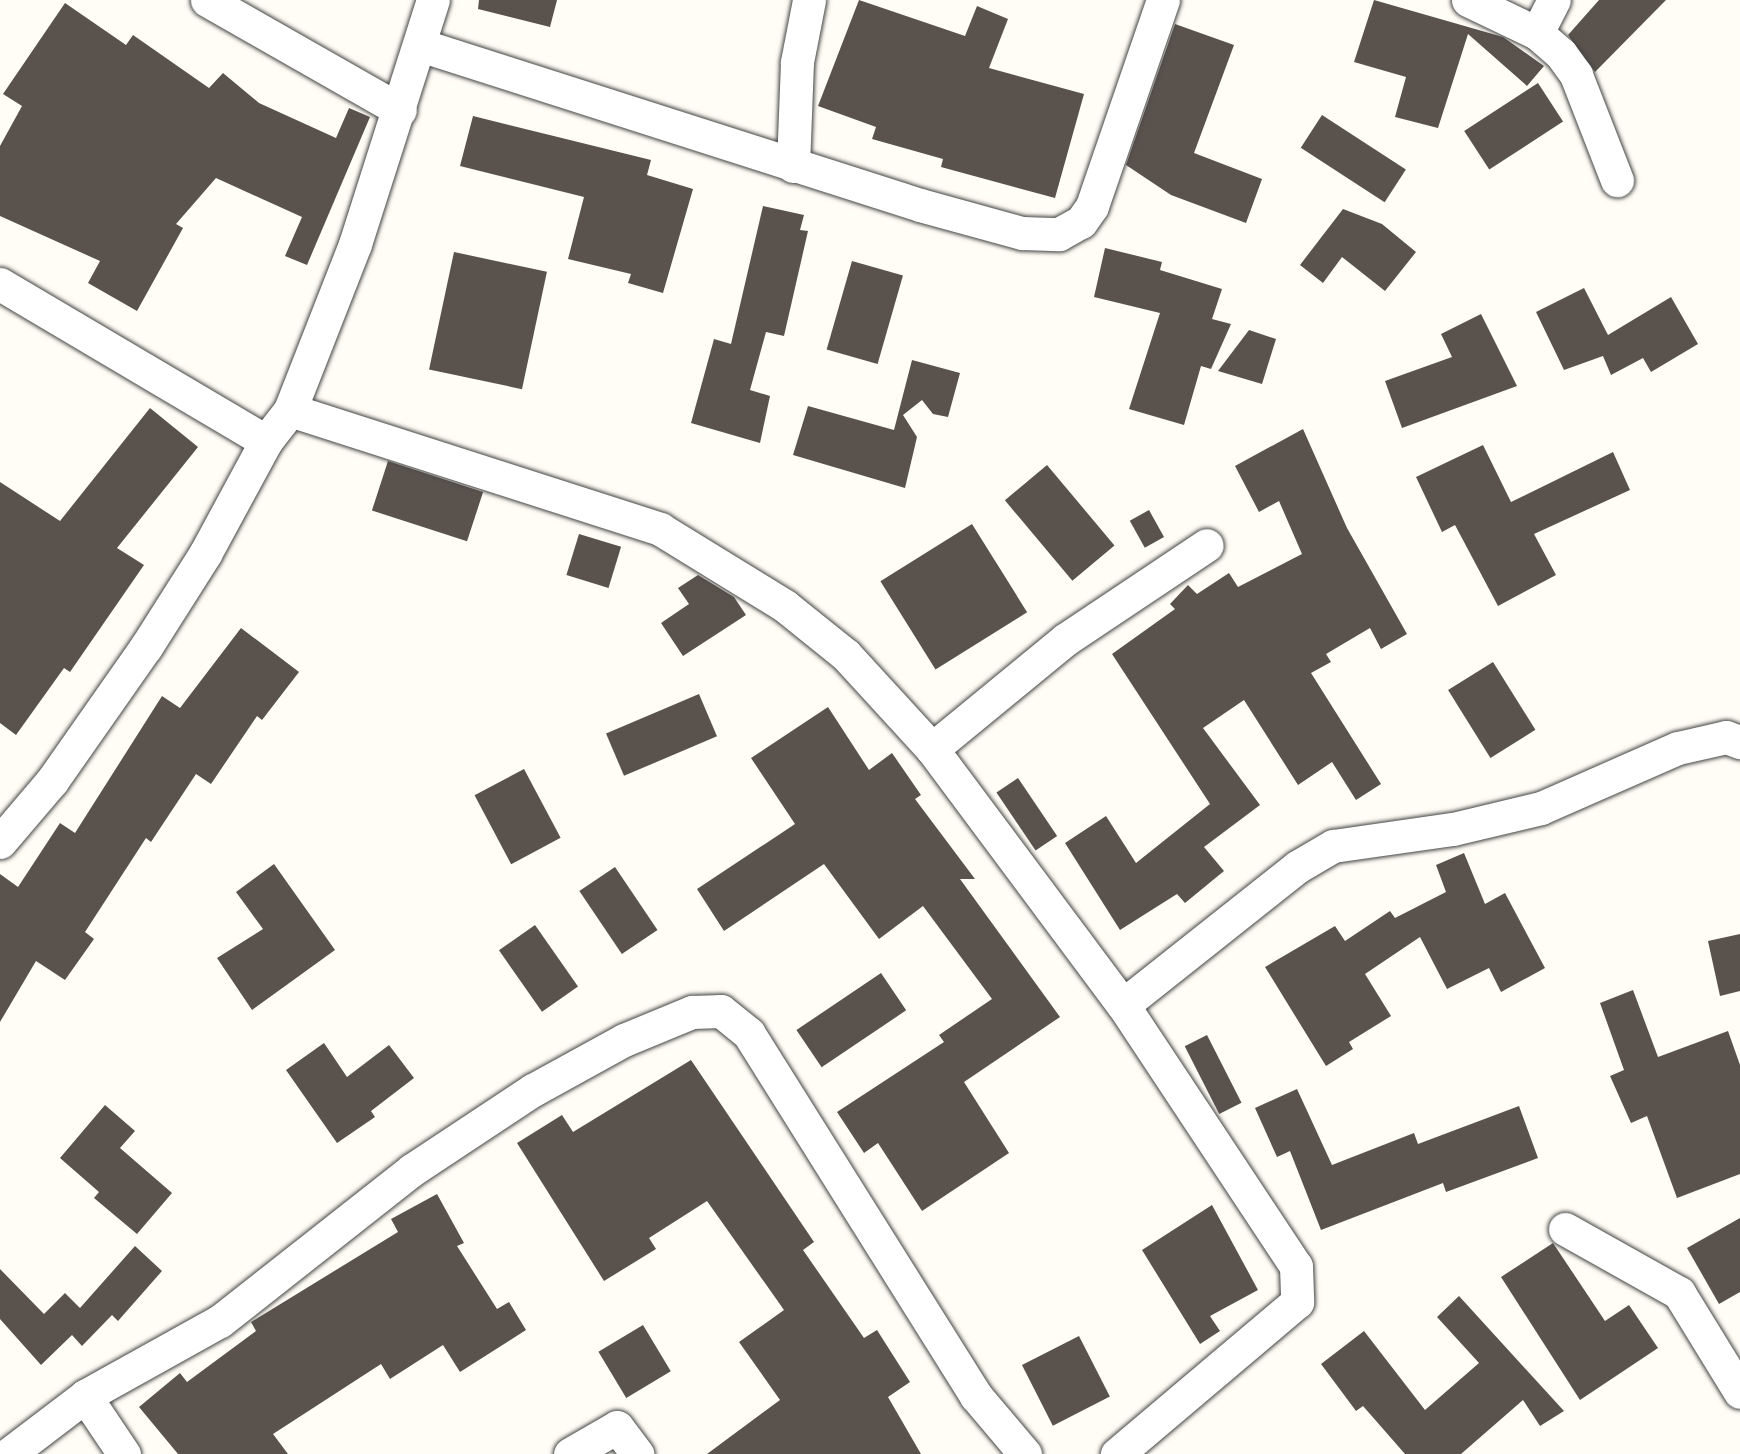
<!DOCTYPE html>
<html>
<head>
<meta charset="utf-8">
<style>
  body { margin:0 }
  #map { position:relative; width:1740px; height:1454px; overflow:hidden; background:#fffdf5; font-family:Spectral,serif }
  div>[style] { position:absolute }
  .building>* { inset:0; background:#5a524d; transform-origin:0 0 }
  .roads { filter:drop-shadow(0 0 2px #444) drop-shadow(0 0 2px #444) }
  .minor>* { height:33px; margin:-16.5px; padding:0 16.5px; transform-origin:16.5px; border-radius:16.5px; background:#fff }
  span { translate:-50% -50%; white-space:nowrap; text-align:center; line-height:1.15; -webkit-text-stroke:6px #fff; paint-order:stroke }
</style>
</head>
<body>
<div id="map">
  <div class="building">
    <div style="clip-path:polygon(479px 0,557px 0,550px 27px,478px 9px)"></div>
    <div style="clip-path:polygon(859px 0,965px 36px,977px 6px,1008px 19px,989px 68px,1084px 94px,1055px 198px,941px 167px,943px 159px,872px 139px,876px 127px,818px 106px)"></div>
    <div style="clip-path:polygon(1374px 0,1503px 37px,1544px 66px,1527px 86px,1468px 34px,1438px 128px,1395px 117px,1406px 77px,1354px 62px)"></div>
    <div style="clip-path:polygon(1599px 0,1666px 0,1595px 72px,1568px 35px)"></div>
    <div style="clip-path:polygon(65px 3px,126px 45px,133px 35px,209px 88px,223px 73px,259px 103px,336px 138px,349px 108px,370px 117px,307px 265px,285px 256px,302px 217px,216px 178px,176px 224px,183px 228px,137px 311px,88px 283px,100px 261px,0 216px,0 146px,22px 106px,3px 94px)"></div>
    <div style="clip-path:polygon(1175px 24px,1234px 45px,1194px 153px,1262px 179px,1246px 223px,1171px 195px,1126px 165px)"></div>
    <div style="left:1538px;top:83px;width:46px;height:88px;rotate:57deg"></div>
    <div style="left:1322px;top:115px;width:100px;height:39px;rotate:33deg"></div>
    <div style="clip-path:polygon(473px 116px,651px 160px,647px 175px,693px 189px,663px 293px,628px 283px,631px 274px,568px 259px,584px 197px,460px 166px)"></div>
    <div style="clip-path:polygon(763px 206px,804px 215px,800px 230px,808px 231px,784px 336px,766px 332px,750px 390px,770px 396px,760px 443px,691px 423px,714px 339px,731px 344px)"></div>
    <div style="clip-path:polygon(1343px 209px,1382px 224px,1416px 252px,1385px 291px,1342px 257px,1323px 283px,1300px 265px)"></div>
    <div style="clip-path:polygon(1105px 248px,1162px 262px,1160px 270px,1222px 289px,1212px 319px,1231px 324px,1211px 369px,1201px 366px,1184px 425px,1129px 409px,1160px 313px,1094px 297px)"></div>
    <div style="left:454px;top:252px;width:95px;height:120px;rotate:12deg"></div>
    <div style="left:852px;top:261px;width:53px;height:92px;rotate:16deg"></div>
    <div style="clip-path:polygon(1584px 288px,1608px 335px,1671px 297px,1698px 344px,1651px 372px,1643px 358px,1611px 375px,1603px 356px,1564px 370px,1536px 312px)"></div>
    <div style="clip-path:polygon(1481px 314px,1517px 386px,1402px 428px,1385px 381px,1452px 357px,1441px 334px)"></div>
    <div style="clip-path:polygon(1249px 330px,1276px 339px,1262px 384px,1218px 371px)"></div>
    <div style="clip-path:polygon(912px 360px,960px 373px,948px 417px,933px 414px,922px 400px,903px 415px,917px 437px,905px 488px,793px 455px,808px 406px,894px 430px)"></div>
    <div style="clip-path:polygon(150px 408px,198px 447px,117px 548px,144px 565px,70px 672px,64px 668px,16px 735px,0 723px,0 482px,60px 521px)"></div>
    <div style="clip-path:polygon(1303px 429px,1347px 528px,1407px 634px,1381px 649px,1370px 628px,1326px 654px,1331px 662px,1311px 673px,1381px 784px,1356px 800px,1332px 762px,1298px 785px,1244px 700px,1203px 728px,1260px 805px,1204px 847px,1224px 871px,1185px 903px,1177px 894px,1120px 930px,1065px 843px,1106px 816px,1136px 863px,1210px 804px,1112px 654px,1175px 609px,1170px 604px,1188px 585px,1197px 594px,1229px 573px,1238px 587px,1302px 554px,1279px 501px,1259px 512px,1235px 466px)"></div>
    <div style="clip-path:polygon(1483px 445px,1511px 502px,1613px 452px,1630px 490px,1534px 534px,1556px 575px,1498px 606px,1455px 525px,1442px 532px,1416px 477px)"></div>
    <div style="left:388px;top:461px;width:100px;height:52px;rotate:18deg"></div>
    <div style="left:1047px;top:465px;width:105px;height:55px;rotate:50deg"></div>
    <div style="left:1149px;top:510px;width:31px;height:22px;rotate:61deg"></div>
    <div style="left:972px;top:524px;width:104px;height:108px;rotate:58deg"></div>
    <div style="left:579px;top:534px;width:44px;height:43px;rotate:17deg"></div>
    <div style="clip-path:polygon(698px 575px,734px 597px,746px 615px,683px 656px,661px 623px,689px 604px,678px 588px)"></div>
    <div style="clip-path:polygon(241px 628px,299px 672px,262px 720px,257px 716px,211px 784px,196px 774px,151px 842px,146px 838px,85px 932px,94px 939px,65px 980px,36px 961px,0 1022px,0 874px,18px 887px,60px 823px,75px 833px,162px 696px,180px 708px)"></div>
    <div style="left:1493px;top:662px;width:80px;height:53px;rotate:58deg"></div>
    <div style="left:699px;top:694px;width:46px;height:101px;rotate:67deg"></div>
    <div style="clip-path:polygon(828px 707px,869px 770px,892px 753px,921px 795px,915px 799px,975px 879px,960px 879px,1060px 1017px,964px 1082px,1009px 1153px,922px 1211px,878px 1143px,864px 1153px,837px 1112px,944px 1042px,939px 1035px,992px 999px,923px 906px,879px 939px,824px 864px,724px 931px,697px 889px,795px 824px,751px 758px)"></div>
    <div style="left:524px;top:769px;width:78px;height:56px;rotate:62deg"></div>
    <div style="left:1018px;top:778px;width:70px;height:26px;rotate:56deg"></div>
    <div style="clip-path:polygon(1464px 853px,1485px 904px,1505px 893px,1545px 968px,1501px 992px,1489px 968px,1447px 989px,1420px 937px,1365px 974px,1391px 1016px,1349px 1042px,1353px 1049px,1326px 1066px,1265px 967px,1335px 926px,1345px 941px,1390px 911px,1395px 918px,1446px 892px,1436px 865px)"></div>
    <div style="clip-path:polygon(274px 864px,335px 950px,252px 1010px,217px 958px,263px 929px,236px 892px)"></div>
    <div style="left:615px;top:867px;width:76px;height:43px;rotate:56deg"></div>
    <div style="left:535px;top:925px;width:75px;height:44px;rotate:55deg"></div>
    <div style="clip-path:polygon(1740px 934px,1740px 991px,1720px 996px,1708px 941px)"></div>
    <div style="left:881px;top:973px;width:45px;height:102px;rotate:56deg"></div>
    <div style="clip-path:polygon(1633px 990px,1658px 1057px,1728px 1031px,1740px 1065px,1740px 1174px,1677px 1198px,1647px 1116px,1631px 1123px,1610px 1076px,1624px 1070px,1600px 1003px)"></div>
    <div style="left:1207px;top:1035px;width:76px;height:25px;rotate:63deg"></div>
    <div style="clip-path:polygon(324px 1043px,347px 1077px,389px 1045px,414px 1078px,371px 1111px,375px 1117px,337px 1143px,286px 1070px)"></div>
    <div style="clip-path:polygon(691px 1060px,814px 1242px,803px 1250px,864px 1338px,877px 1330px,910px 1382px,888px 1397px,921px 1454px,707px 1454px,780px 1400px,739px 1342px,784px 1310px,707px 1201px,649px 1238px,656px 1249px,604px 1281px,517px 1143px,562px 1115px,573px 1132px)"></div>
    <div style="clip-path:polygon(1297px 1089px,1332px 1165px,1414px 1133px,1418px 1144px,1519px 1106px,1538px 1158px,1446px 1192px,1443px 1183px,1321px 1230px,1290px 1151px,1277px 1157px,1255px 1108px)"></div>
    <div style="clip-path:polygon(105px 1105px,135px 1131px,120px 1148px,172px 1193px,137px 1234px,94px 1198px,99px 1192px,60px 1158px)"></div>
    <div style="clip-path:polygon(437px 1194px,464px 1243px,457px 1246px,497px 1309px,509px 1302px,526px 1330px,460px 1372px,443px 1345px,390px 1379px,381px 1364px,273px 1434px,288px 1454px,178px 1454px,139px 1407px,180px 1373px,187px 1382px,256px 1331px,251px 1322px,398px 1232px,391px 1219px)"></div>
    <div style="clip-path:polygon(1212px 1205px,1258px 1290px,1210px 1316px,1220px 1331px,1200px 1344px,1142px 1250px)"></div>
    <div style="clip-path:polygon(1740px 1218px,1740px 1292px,1719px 1304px,1687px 1248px)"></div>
    <div style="clip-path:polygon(1553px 1243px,1605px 1321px,1629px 1305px,1658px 1348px,1580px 1400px,1501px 1277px)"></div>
    <div style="clip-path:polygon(135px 1246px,162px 1271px,118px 1321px,112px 1315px,82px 1346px,72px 1335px,41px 1365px,0 1319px,0 1269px,44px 1314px,65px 1293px,80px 1308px)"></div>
    <div style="clip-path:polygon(1459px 1296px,1564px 1411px,1540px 1426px,1523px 1400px,1461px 1454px,1405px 1454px,1363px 1406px,1356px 1411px,1321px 1364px,1364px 1331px,1425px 1410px,1479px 1363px,1437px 1317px)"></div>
    <div style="left:643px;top:1325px;width:54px;height:52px;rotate:59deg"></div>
    <div style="left:1079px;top:1336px;width:68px;height:64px;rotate:63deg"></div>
  </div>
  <div class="roads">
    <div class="minor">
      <div style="left:207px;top:0;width:222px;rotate:29.7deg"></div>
      <div style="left:1468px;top:0;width:76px;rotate:25.6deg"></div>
      <div style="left:1537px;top:33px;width:32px;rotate:41deg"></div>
      <div style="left:1561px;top:54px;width:26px;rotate:54deg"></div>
      <div style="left:1576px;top:75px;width:113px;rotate:68.7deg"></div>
      <div style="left:1537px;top:33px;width:37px;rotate:-63deg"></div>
      <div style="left:420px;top:45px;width:525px;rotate:17.74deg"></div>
      <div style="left:920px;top:205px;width:106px;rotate:15.4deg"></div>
      <div style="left:1022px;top:233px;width:37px;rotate:2deg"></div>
      <div style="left:1059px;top:234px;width:25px;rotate:-29deg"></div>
      <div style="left:1081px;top:222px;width:19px;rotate:-55deg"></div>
      <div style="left:1092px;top:206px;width:218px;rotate:-71deg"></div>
      <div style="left:793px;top:166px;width:104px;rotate:-87.8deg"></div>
      <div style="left:797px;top:62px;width:63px;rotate:-79deg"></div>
      <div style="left:0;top:284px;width:309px;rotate:30.6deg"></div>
      <div style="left:290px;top:410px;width:389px;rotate:17.8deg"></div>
      <div style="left:660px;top:529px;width:147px;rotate:31.6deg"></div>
      <div style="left:785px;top:606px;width:78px;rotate:38.8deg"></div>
      <div style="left:846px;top:655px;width:127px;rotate:47.5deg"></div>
      <div style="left:932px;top:749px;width:319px;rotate:53.3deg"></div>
      <div style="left:1123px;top:1005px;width:313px;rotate:56.5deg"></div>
      <div style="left:1296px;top:1266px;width:36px;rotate:88deg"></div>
      <div style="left:1297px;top:1302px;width:236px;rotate:139.8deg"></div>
      <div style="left:932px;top:749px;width:173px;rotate:-39.4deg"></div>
      <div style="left:1066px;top:639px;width:169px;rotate:-33.7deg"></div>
      <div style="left:0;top:842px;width:80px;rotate:-49.6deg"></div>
      <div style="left:52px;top:781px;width:164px;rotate:-55deg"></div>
      <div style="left:146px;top:647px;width:110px;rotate:-57.6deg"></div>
      <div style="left:205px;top:554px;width:128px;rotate:-61.6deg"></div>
      <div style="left:266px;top:441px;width:39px;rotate:-52deg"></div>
      <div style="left:290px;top:410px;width:178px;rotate:-68.6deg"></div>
      <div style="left:355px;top:244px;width:256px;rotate:-72.3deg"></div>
      <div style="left:1123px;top:1005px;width:222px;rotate:-38.4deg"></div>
      <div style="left:1297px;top:867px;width:42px;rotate:-30.3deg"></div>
      <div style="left:1333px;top:846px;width:121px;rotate:-8.1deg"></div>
      <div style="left:1453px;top:829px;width:90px;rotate:-13.4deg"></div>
      <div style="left:1541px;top:808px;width:150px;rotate:-23.7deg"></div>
      <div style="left:1678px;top:748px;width:49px;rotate:-12.9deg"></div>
      <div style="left:1726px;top:737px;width:15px;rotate:20deg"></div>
      <div style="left:1565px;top:1229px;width:131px;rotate:29.3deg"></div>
      <div style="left:1679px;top:1293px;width:116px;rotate:58.4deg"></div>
      <div style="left:85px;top:1396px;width:70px;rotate:56.1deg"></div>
      <div style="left:9px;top:1454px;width:96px;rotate:-37.3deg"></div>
      <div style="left:85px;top:1396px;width:154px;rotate:-29.1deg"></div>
      <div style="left:220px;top:1321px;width:244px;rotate:-38.2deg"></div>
      <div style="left:412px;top:1170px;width:145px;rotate:-33.5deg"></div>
      <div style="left:533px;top:1090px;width:104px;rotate:-28.8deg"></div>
      <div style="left:624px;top:1040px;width:74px;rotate:-22.4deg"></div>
      <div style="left:692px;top:1012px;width:29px;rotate:-2deg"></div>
      <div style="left:721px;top:1011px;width:36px;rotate:39deg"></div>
      <div style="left:749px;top:1034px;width:427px;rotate:57.9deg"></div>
      <div style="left:976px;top:1396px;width:76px;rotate:49.8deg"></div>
      <div style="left:570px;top:1454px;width:54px;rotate:-29.9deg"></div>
      <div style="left:617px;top:1427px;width:34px;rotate:53deg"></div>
    </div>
  </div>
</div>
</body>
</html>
